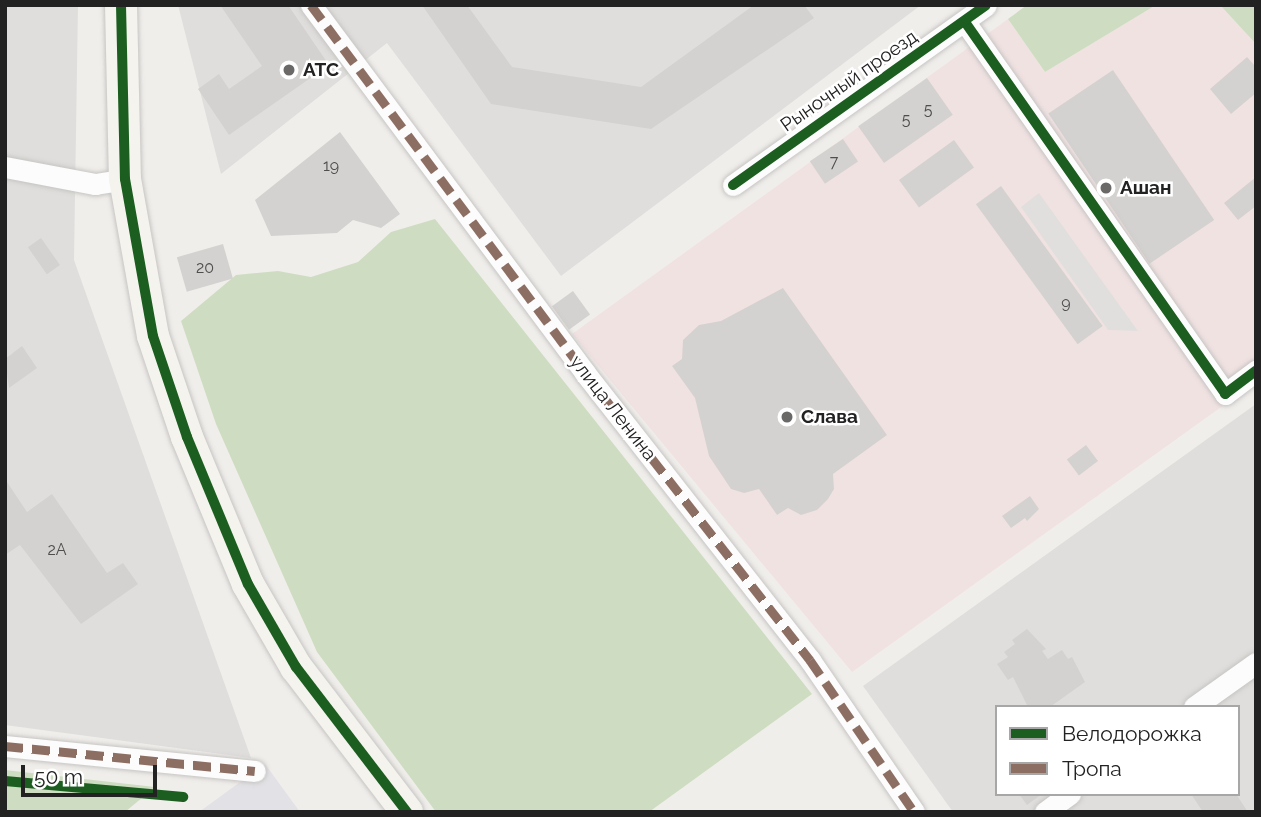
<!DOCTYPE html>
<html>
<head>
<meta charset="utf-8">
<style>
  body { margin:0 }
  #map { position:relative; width:1261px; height:817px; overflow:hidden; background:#f0eeeb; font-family:Raleway,sans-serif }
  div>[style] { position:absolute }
  .residential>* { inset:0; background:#dfdedc }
  .commercial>* { inset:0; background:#f1e2e2 }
  .forest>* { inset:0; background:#ceddc1 }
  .parking>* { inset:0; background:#e0dfde }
  .plaza>* { inset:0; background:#e2e1e5 }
  .building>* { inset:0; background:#d4d2d0; transform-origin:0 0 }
  .roads { filter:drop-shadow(0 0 2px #c6c5c3) drop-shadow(0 0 2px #c6c5c3) }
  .street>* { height:21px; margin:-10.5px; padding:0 10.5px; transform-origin:10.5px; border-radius:10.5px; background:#fdfcfc }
  .secondary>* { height:32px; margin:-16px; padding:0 16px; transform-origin:16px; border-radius:16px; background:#f4f3ed }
  .quiet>* { height:9px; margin-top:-4.5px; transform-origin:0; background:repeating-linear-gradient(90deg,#8d6e63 0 18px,transparent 0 27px) }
  .cycleway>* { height:10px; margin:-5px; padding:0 5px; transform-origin:5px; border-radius:5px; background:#1b5e20 }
  .dots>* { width:19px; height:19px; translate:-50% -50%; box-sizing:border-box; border:4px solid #fff; border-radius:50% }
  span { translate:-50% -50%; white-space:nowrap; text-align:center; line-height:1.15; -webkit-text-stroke:5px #fff; paint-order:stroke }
  .number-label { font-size:16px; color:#4e4e4e }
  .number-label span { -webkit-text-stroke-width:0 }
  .poi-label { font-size:19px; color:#222; font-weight:700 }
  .left { translate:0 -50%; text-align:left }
  .street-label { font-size:19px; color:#222 }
  .frame { position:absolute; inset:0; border:7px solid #222; pointer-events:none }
  .legend { position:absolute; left:995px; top:705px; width:245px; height:91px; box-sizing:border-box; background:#fff; border:2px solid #a7a7a7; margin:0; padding:9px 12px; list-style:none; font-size:21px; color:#222 }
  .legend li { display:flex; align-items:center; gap:14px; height:35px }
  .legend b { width:35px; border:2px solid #a7a7a7 }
  .scale { position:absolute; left:21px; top:765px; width:136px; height:32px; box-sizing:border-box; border:4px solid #222; border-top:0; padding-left:9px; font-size:21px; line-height:24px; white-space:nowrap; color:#222; -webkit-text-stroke:5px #fff; paint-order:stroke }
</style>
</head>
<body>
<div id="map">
  <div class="residential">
    <div style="clip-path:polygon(5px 5px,78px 5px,74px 260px,251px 758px,5px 725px)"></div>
    <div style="clip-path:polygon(178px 5px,921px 5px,561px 276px,387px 43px,221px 174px)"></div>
    <div style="clip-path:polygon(evenodd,1256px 404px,1256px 812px,953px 812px,863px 686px,1256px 404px,997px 707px,1238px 707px,1238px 794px,997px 794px,997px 707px)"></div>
  </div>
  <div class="commercial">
    <div style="clip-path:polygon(1156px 5px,1220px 5px,1256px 44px,1256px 382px,852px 672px,572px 334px,1008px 19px,1045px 72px)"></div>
  </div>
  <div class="forest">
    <div style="clip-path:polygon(1027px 5px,1156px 5px,1045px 72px,1008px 19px)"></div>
    <div style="clip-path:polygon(1220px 5px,1256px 5px,1256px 44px)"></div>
    <div style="clip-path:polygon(435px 219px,812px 694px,649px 812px,436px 812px,317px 652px,216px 424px,181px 321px,236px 275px,278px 271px,311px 277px,358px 262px,391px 232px)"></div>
    <div style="clip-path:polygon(5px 770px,155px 787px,125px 812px,5px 812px)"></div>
  </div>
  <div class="parking">
    <div style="clip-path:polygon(1039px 193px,1138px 331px,1108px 330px,1021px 207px)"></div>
  </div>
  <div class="plaza">
    <div style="clip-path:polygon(265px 764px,300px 812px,199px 812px)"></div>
  </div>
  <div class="building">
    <div style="clip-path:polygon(220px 5px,288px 5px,329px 65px,229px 135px,198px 89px,219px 74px,229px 89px,262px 66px)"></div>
    <div style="clip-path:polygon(422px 5px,467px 5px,512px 67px,641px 87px,754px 5px,804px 5px,814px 18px,651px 129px,491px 104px)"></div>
    <div style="clip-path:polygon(1247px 57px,1256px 67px,1256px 93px,1231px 114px,1210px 89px)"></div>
    <div style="left:1113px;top:70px;width:181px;height:78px;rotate:56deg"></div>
    <div style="left:927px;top:78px;width:45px;height:84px;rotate:55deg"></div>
    <div style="clip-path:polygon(340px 132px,400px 214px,381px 228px,353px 220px,337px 233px,271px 236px,255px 200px)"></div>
    <div style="left:843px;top:139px;width:27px;height:40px;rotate:56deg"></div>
    <div style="left:954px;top:140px;width:34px;height:68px;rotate:54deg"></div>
    <div style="clip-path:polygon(1256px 177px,1256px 206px,1238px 220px,1224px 203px)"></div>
    <div style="left:1001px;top:186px;width:173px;height:31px;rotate:54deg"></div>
    <div style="left:41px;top:238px;width:33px;height:16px;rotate:55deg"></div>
    <div style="left:223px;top:244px;width:36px;height:48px;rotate:74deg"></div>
    <div style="clip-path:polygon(783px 288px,887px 435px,833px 474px,834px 489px,828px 499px,817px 510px,801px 515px,788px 508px,777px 515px,759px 489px,744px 493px,731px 489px,709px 456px,695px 398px,672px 366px,682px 359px,683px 340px,699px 325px,721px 321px)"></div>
    <div style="left:573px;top:291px;width:29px;height:26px;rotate:54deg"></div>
    <div style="clip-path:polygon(22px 346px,37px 368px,9px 388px,5px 359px)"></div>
    <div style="left:1086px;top:445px;width:20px;height:24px;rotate:53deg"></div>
    <div style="clip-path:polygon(5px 479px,27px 512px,52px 494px,107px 573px,123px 563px,138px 584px,81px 624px,20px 545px,5px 555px)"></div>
    <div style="clip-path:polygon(1030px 496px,1039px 509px,1027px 521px,1025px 518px,1011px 528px,1002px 516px)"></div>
    <div style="clip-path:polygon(1027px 629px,1046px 649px,1042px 651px,1048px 659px,1062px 650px,1068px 659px,1072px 657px,1085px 682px,1050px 707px,1028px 707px,1013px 677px,1008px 680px,997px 664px,1008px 657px,1004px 652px,1015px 644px,1012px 640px)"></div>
    <div style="clip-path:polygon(1019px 794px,1042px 794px,1027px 805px)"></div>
    <div style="clip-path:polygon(1191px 794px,1236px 794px,1248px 812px,1203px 812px)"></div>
  </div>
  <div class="roads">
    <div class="street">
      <div style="left:311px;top:5px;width:459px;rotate:53.3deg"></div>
      <div style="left:585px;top:373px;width:365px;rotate:51.9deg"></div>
      <div style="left:810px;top:660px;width:184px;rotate:55.6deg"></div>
      <div style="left:965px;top:22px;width:454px;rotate:55deg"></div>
      <div style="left:1225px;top:394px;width:39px;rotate:-37deg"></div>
      <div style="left:5px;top:167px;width:92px;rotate:10.7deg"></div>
      <div style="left:95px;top:184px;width:30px;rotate:-9deg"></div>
      <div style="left:733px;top:185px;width:310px;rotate:-35.4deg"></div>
      <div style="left:1194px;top:707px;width:76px;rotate:-35.4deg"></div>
      <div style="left:5px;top:746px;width:251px;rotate:5.7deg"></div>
      <div style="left:1045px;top:812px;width:31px;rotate:-36deg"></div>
    </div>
    <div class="secondary">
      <div style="left:121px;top:5px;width:174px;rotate:88.7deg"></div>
      <div style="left:125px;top:179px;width:159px;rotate:79.9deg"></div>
      <div style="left:153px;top:336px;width:107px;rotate:71.4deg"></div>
      <div style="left:187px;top:437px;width:159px;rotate:67.5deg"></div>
      <div style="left:248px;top:584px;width:96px;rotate:60deg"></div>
      <div style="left:296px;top:667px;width:183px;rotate:52.6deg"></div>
    </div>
  </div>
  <div class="quiet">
    <div style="left:311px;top:5px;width:459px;rotate:53.3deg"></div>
    <div style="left:585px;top:373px;width:365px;rotate:51.9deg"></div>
    <div style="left:810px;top:660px;width:184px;rotate:55.6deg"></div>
    <div style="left:5px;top:746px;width:251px;rotate:5.7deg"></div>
  </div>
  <div class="cycleway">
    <div style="left:121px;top:5px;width:174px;rotate:88.7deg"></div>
    <div style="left:125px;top:179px;width:159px;rotate:79.9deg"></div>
    <div style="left:153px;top:336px;width:107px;rotate:71.4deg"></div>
    <div style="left:187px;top:437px;width:159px;rotate:67.5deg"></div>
    <div style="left:248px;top:584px;width:96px;rotate:60deg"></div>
    <div style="left:296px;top:667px;width:183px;rotate:52.6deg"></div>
    <div style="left:965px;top:22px;width:454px;rotate:55deg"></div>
    <div style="left:1225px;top:394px;width:39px;rotate:-37deg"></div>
    <div style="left:733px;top:185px;width:310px;rotate:-35.4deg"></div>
    <div style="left:5px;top:781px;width:179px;rotate:5.1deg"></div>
  </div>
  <div class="dots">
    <div style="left:289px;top:70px;background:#6a6968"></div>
    <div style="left:1106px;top:188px;background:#6a6968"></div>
    <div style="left:787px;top:417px;background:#6a6968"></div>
  </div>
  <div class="number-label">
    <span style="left:928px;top:110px">5</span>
    <span style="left:906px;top:120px">5</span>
    <span style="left:834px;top:162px">7</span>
    <span style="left:331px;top:166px">19</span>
    <span style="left:205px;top:268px">20</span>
    <span style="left:1066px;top:303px">9</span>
    <span style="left:57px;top:550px">2А</span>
  </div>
  <div class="poi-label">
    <span class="left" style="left:303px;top:70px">АТС</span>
    <span class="left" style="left:1120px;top:188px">Ашан</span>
    <span class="left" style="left:801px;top:417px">Слава</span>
  </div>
  <div class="street-label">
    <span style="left:849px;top:81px;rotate:-35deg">Рыночный проезд</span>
    <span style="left:613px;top:408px;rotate:52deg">улица Ленина</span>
  </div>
  <div class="frame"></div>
  <ul class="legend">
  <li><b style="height:9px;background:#1b5e20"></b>Велодорожка</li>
  <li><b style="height:9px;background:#8d6e63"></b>Тропа</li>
  </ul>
  <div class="scale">50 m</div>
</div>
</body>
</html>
